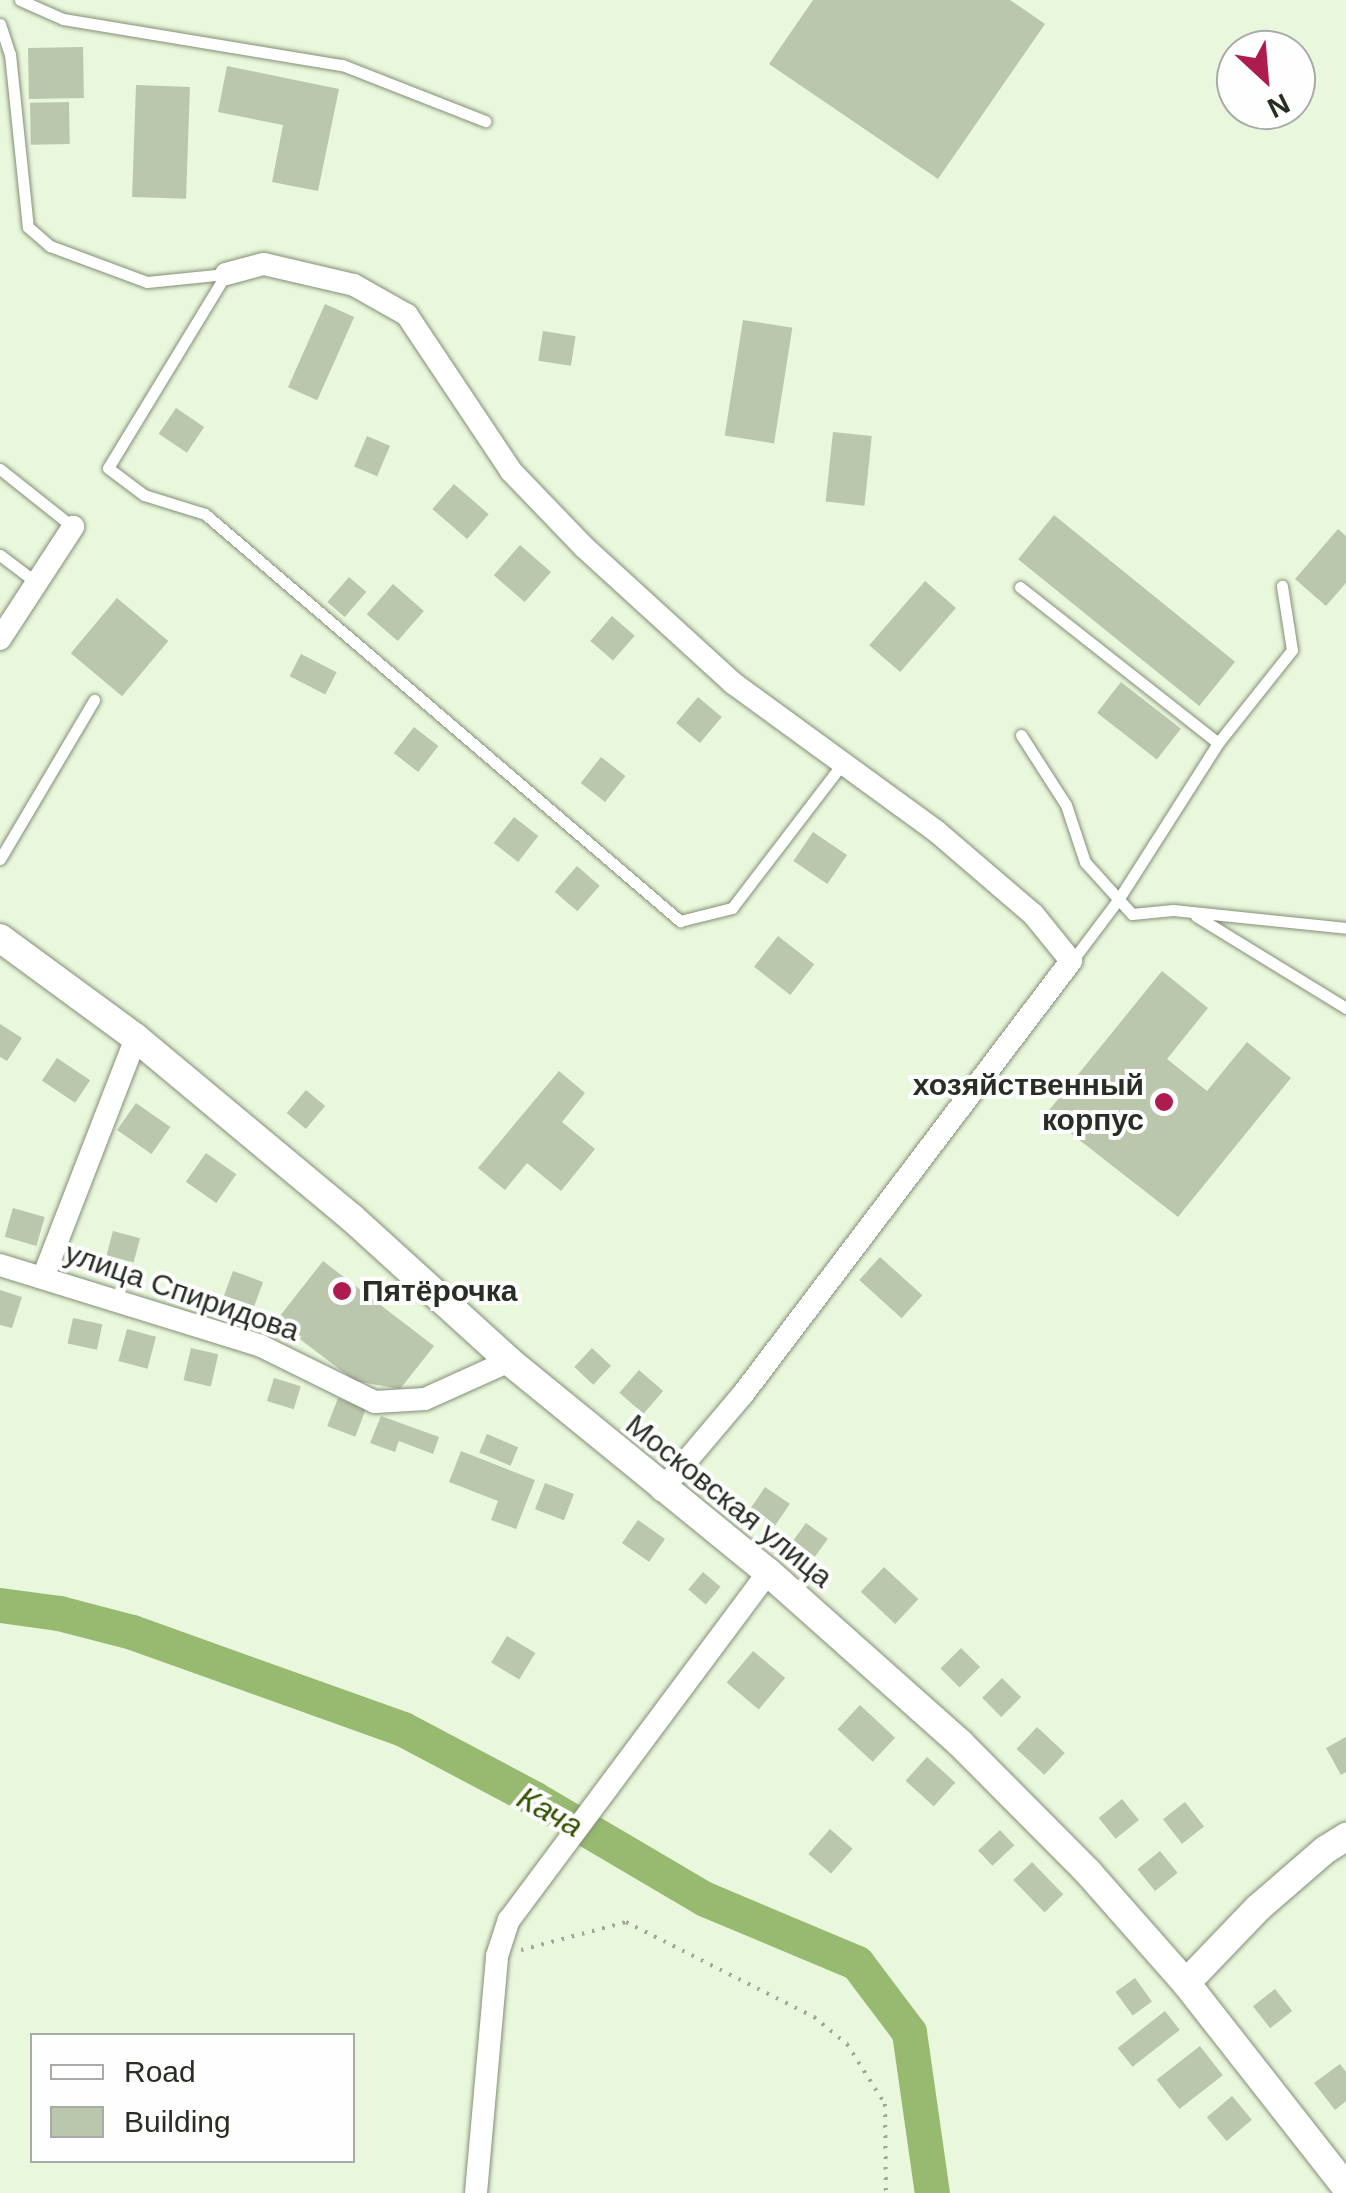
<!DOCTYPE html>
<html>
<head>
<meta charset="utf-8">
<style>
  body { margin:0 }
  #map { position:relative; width:1346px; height:2193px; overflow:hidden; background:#e9f7dc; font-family:Helvetica,sans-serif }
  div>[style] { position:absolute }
  .river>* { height:35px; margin:-17.5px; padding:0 17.5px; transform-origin:17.5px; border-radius:17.5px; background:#97b970 }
  .building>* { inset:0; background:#bac7ad; transform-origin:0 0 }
  .path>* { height:4px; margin-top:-2px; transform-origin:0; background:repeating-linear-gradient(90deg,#9ea994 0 2.5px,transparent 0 10.5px) }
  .roads { filter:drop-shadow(0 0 2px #838f76) drop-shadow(0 0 2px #838f76) }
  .service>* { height:11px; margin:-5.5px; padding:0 5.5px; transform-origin:5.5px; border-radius:5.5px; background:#fff }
  .minor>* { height:22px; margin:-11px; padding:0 11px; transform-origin:11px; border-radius:11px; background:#fff }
  .tertiary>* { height:28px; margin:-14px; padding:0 14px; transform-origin:14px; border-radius:14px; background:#fff }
  .dots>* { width:28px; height:28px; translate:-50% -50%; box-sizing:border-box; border:5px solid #fefefe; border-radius:50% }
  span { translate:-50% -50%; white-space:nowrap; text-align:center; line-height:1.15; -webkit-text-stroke:8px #fefefe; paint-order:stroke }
  .poi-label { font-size:30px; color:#292e24; font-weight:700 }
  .right { translate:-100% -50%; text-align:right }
  .left { translate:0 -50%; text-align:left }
  .street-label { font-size:30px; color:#292e24 }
  .water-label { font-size:32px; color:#355200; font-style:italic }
  .legend { position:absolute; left:30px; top:2033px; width:325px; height:130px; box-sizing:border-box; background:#fefefe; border:2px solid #a9aba7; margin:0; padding:12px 18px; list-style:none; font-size:30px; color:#292e24 }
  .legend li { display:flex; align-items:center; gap:20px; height:50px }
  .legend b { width:50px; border:2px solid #a9aba7 }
  .north { position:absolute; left:1216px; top:30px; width:100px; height:100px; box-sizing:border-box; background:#fefefe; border:2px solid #a9aba7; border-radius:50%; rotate:154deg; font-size:28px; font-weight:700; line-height:40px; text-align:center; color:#292e24 }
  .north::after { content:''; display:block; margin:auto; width:35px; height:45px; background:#ae1c4f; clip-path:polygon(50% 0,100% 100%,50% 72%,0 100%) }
</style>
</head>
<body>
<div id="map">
  <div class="river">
    <div style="left:0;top:1605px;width:60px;rotate:7.7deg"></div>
    <div style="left:59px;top:1613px;width:75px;rotate:14.6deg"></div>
    <div style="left:132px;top:1632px;width:288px;rotate:19.7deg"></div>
    <div style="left:403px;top:1729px;width:149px;rotate:27.9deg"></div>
    <div style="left:535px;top:1799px;width:197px;rotate:30.5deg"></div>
    <div style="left:705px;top:1899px;width:165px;rotate:22.8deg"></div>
    <div style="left:857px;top:1963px;width:86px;rotate:53deg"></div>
    <div style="left:909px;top:2032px;width:163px;rotate:81.9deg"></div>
  </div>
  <div class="building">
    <div style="clip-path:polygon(813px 0,1010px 0,1045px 24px,938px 179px,769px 64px)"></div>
    <div style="left:83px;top:47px;width:51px;height:55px;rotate:89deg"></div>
    <div style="clip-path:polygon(227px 66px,339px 89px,318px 191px,272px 182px,283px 125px,218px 112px)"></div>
    <div style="left:136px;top:85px;width:54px;height:112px;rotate:2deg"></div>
    <div style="left:69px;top:102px;width:42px;height:39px;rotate:89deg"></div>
    <div style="left:325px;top:304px;width:32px;height:91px;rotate:24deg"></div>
    <div style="left:743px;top:320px;width:50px;height:117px;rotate:9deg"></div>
    <div style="left:543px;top:331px;width:33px;height:30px;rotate:9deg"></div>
    <div style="left:176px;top:408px;width:34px;height:31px;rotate:34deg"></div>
    <div style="left:833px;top:432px;width:39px;height:70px;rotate:6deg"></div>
    <div style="left:367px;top:436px;width:25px;height:33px;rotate:23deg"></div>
    <div style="left:454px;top:484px;width:46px;height:33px;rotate:41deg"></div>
    <div style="left:1054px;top:515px;width:233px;height:57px;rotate:39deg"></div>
    <div style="clip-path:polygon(1338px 529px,1346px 536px,1346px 583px,1326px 606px,1295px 579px)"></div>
    <div style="left:520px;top:545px;width:41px;height:40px;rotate:41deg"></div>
    <div style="left:349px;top:577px;width:23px;height:33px;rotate:41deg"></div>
    <div style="left:925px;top:581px;width:41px;height:85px;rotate:41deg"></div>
    <div style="left:393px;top:584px;width:41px;height:40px;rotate:41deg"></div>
    <div style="left:117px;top:598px;width:67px;height:72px;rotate:40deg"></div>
    <div style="left:612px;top:616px;width:30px;height:33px;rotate:41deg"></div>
    <div style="left:301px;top:654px;width:40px;height:25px;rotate:27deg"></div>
    <div style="left:1121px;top:682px;width:76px;height:39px;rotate:38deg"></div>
    <div style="left:698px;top:697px;width:31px;height:34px;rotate:40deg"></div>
    <div style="left:414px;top:727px;width:31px;height:33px;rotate:38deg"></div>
    <div style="left:601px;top:757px;width:31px;height:33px;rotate:38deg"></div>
    <div style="left:514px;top:817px;width:31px;height:33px;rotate:38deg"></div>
    <div style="left:813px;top:832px;width:41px;height:35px;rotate:34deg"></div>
    <div style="left:577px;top:866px;width:30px;height:34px;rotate:41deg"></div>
    <div style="left:778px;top:936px;width:46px;height:39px;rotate:38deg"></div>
    <div style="clip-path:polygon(1162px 971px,1208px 1008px,1167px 1059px,1207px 1091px,1247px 1042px,1291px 1078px,1178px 1217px,1046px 1114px)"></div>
    <div style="clip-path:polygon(0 1024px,22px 1038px,7px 1061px,0 1057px)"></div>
    <div style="left:57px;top:1058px;width:40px;height:27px;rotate:34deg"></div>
    <div style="clip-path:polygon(559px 1071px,585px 1093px,562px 1122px,595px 1149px,561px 1191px,527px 1163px,505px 1190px,478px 1168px)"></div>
    <div style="left:306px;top:1090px;width:25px;height:30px;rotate:40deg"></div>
    <div style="left:136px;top:1103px;width:42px;height:33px;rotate:35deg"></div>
    <div style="left:206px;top:1153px;width:37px;height:35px;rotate:35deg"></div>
    <div style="left:13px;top:1208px;width:33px;height:30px;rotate:16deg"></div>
    <div style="left:113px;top:1231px;width:28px;height:25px;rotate:15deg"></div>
    <div style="left:880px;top:1257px;width:57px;height:31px;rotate:42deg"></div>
    <div style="clip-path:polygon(323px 1261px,434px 1346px,400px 1389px,355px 1381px,276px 1321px)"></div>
    <div style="left:233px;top:1271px;width:32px;height:29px;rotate:20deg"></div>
    <div style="clip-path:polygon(0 1290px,22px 1297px,12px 1328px,0 1325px)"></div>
    <div style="left:73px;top:1318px;width:30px;height:26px;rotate:12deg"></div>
    <div style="left:127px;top:1329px;width:30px;height:33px;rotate:15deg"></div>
    <div style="left:191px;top:1348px;width:28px;height:33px;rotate:13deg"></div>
    <div style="left:592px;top:1348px;width:26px;height:26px;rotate:43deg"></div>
    <div style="left:639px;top:1370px;width:32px;height:30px;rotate:41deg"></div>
    <div style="left:274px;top:1378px;width:28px;height:24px;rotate:17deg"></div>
    <div style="left:338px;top:1398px;width:30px;height:30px;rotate:21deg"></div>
    <div style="clip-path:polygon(381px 1416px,439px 1437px,433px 1454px,399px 1441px,395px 1452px,370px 1443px)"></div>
    <div style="left:487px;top:1434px;width:34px;height:20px;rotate:23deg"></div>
    <div style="clip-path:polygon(461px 1451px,535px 1480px,516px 1529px,491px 1520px,498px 1501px,449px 1482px)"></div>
    <div style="left:545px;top:1483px;width:31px;height:28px;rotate:21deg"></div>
    <div style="left:765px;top:1487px;width:30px;height:27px;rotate:34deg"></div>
    <div style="left:638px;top:1520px;width:33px;height:28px;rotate:35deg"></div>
    <div style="left:806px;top:1523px;width:27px;height:22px;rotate:36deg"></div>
    <div style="left:884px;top:1567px;width:47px;height:34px;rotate:43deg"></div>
    <div style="left:703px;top:1572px;width:23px;height:23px;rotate:40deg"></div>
    <div style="left:507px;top:1636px;width:33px;height:31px;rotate:31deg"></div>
    <div style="left:961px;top:1648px;width:27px;height:29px;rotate:45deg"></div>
    <div style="left:753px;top:1651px;width:42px;height:41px;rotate:40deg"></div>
    <div style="left:1002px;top:1678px;width:27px;height:28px;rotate:45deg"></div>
    <div style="left:860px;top:1705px;width:48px;height:33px;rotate:43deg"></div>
    <div style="left:1037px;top:1727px;width:38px;height:30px;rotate:43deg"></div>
    <div style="clip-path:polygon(1346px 1737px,1346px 1772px,1341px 1775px,1326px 1748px)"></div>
    <div style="left:927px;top:1757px;width:38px;height:32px;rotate:42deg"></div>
    <div style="left:1122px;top:1799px;width:27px;height:30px;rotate:51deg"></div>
    <div style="left:1185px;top:1802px;width:31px;height:28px;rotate:52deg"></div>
    <div style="left:830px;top:1829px;width:30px;height:33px;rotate:41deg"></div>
    <div style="left:1000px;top:1830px;width:21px;height:30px;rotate:47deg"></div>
    <div style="left:1160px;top:1851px;width:28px;height:29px;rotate:51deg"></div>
    <div style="left:1032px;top:1862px;width:45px;height:26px;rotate:46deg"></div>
    <div style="left:1135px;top:1978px;width:29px;height:24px;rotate:54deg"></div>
    <div style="left:1275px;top:1989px;width:28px;height:28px;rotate:52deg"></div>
    <div style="left:1165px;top:2011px;width:24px;height:60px;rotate:52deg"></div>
    <div style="left:1200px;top:2046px;width:37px;height:55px;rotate:52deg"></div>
    <div style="clip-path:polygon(1340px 2064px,1346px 2072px,1346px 2101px,1335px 2110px,1314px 2083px)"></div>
    <div style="left:1232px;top:2096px;width:31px;height:33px;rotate:50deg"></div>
  </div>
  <div class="path">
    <div style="left:521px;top:1950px;width:109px;rotate:-14.9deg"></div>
    <div style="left:626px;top:1922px;width:211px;rotate:26.8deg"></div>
    <div style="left:814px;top:2017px;width:43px;rotate:39.3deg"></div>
    <div style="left:847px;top:2044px;width:71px;rotate:57.7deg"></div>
    <div style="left:885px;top:2104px;width:89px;rotate:89.4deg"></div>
  </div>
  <div class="roads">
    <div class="service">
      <div style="left:20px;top:0;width:47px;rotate:23.8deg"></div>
      <div style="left:63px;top:19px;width:283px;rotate:9.4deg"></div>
      <div style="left:342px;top:65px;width:154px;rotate:21.4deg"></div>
      <div style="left:0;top:24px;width:32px;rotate:72deg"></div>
      <div style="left:10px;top:54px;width:174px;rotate:84.1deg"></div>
      <div style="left:28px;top:227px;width:29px;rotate:41deg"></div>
      <div style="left:50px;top:246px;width:103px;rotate:20.4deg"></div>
      <div style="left:147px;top:282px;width:79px;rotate:-5.8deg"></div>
      <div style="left:226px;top:274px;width:227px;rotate:121.3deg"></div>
      <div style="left:108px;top:468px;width:45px;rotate:36.9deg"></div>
      <div style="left:144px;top:495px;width:64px;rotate:17.3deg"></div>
      <div style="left:205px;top:514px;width:626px;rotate:40.59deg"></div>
      <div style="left:680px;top:921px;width:54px;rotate:-14deg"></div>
      <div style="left:732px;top:908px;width:183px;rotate:-52.6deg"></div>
      <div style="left:0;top:469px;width:93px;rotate:38.5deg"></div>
      <div style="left:0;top:555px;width:46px;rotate:37.1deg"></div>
      <div style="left:1020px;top:587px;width:252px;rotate:38.2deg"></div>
      <div style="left:1021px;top:735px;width:83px;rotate:57.3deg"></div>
      <div style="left:1066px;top:805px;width:60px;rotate:71.6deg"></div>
      <div style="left:1085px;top:862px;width:70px;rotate:47.9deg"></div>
      <div style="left:1132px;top:914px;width:41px;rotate:-5.6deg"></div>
      <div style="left:1173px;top:910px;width:174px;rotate:5.9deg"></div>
      <div style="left:0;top:859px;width:185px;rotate:-59.4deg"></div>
      <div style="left:1196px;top:916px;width:176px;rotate:31.5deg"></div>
      <div style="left:1072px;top:961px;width:76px;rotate:-53deg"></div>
      <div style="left:1118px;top:900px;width:186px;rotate:-57.5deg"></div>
      <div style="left:1218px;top:743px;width:119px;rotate:-51.5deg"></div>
      <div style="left:1292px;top:650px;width:65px;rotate:-98.9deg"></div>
    </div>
    <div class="minor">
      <div style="left:226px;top:274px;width:39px;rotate:-15deg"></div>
      <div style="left:264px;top:264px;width:92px;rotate:13.1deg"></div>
      <div style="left:354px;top:285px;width:61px;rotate:29.5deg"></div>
      <div style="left:407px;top:315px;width:187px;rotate:56.3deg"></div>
      <div style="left:511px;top:471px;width:105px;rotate:46.2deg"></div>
      <div style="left:584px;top:547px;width:202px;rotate:42.4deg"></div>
      <div style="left:733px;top:683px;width:251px;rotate:36.1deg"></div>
      <div style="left:936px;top:831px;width:128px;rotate:40.6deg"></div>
      <div style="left:1033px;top:914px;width:60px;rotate:51deg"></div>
      <div style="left:1071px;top:961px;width:543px;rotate:127.14deg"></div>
      <div style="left:743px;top:1394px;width:126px;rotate:130.2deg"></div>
      <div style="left:0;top:639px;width:134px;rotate:-56.9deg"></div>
      <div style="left:0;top:1265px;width:273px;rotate:17.2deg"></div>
      <div style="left:261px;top:1346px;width:127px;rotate:26.2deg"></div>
      <div style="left:375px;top:1402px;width:50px;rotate:-3.4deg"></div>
      <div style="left:425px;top:1399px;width:92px;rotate:-24.3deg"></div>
      <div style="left:44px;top:1275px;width:254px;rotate:-68.8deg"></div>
      <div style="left:476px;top:2193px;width:238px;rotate:-84.9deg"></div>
      <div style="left:497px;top:1956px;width:38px;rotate:-72deg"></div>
      <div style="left:509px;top:1920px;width:434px;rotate:-53.3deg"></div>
    </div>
    <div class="tertiary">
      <div style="left:0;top:938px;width:169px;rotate:36.3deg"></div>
      <div style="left:136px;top:1038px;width:280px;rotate:39.8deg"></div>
      <div style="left:351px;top:1217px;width:214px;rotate:42.3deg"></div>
      <div style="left:509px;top:1361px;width:334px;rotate:39.2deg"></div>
      <div style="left:768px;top:1572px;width:257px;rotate:41.7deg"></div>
      <div style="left:960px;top:1743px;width:182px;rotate:45.2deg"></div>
      <div style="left:1088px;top:1872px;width:148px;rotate:48.6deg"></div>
      <div style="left:1186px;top:1983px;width:259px;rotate:51.9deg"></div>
      <div style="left:1186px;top:1983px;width:104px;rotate:-46.2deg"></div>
      <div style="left:1258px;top:1908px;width:89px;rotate:-40.9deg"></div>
      <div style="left:1325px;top:1850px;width:25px;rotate:-32deg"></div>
    </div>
  </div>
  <div class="dots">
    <div style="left:1164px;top:1102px;background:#ae1c4f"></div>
    <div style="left:342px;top:1291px;background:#ae1c4f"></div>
  </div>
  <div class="poi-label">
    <span class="right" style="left:1144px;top:1102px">хозяйственный<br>корпус</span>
    <span class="left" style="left:362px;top:1291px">Пятёрочка</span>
  </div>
  <div class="street-label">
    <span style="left:182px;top:1292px;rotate:19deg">улица Спиридова</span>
    <span style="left:729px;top:1501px;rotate:39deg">Московская улица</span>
  </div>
  <div class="water-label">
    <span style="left:550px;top:1812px;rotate:29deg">Кача</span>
  </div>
  <ul class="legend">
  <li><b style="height:12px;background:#fff"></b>Road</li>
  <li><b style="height:28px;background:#bac7ad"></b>Building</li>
  </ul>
  <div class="north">N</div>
</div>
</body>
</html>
